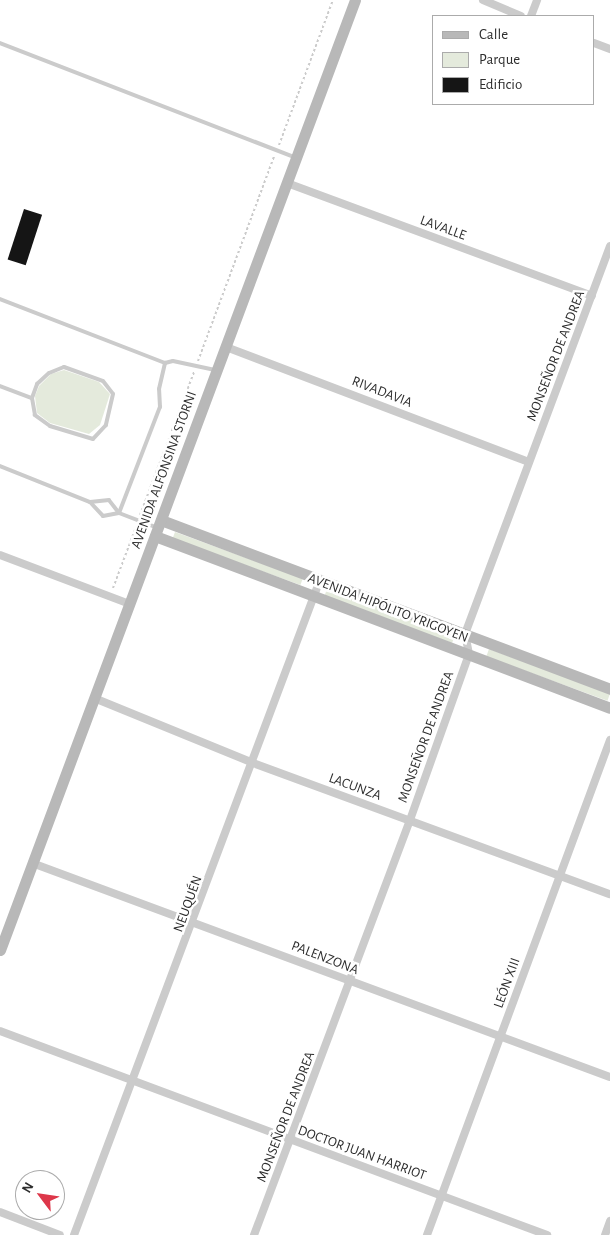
<!DOCTYPE html>
<html>
<head>
<meta charset="utf-8">
<style>
  body { margin:0 }
  #map { position:relative; width:610px; height:1235px; overflow:hidden; background:#fff; font-family:"Alegreya Sans",sans-serif }
  div>[style] { position:absolute }
  .green>* { inset:0; background:#e4eadc; transform-origin:0 0 }
  .building>* { inset:0; background:#151515; transform-origin:0 0 }
  .path>* { height:2px; margin-top:-1px; transform-origin:0; background:repeating-linear-gradient(90deg,#cbcbcb 0 2.5px,transparent 0 5px) }
  .lane>* { height:4px; margin:-2px; padding:0 2px; transform-origin:2px; border-radius:2px; background:#cbcbcb }
  .street>* { height:8px; margin:-4px; padding:0 4px; transform-origin:4px; border-radius:4px; background:#cbcbcb }
  .secondary>* { height:11px; margin:-5.5px; padding:0 5.5px; transform-origin:5.5px; border-radius:5.5px; background:#b8b8b8 }
  span { translate:-50% -50%; white-space:nowrap; text-align:center; line-height:1.15; -webkit-text-stroke:5px #fff; paint-order:stroke }
  .street-label { font-size:14px; color:#2e2e2e }
  .legend { position:absolute; left:432px; top:15px; width:162px; height:90px; box-sizing:border-box; background:#fff; border:1px solid #ababab; margin:0; padding:6px 9px; list-style:none; font-size:15px; color:#2e2e2e }
  .legend li { display:flex; align-items:center; gap:10px; height:25px }
  .legend b { width:25px; border:1px solid #ababab }
  .north { position:absolute; left:15px; top:1170px; width:50px; height:50px; box-sizing:border-box; background:#fff; border:1px solid #ababab; border-radius:50%; rotate:301deg; font-size:14px; font-weight:700; line-height:20px; text-align:center; color:#2e2e2e }
  .north::after { content:''; display:block; margin:auto; width:18px; height:22px; background:#dd374a; clip-path:polygon(50% 0,100% 100%,50% 72%,0 100%) }
</style>
</head>
<body>
<div id="map">
  <div class="green">
    <div style="clip-path:polygon(64px 370px,99px 382px,110px 394px,100px 425px,89px 434px,50px 423px,37px 413px,35px 396px,39px 386px,51px 374px)"></div>
    <div style="left:175px;top:532px;width:136px;height:7px;rotate:20deg"></div>
    <div style="left:327px;top:589px;width:136px;height:8px;rotate:20deg"></div>
    <div style="left:489px;top:649px;width:129px;height:8px;rotate:20deg"></div>
  </div>
  <div class="building">
    <div style="left:24px;top:209px;width:19px;height:53px;rotate:18deg"></div>
  </div>
  <div class="path">
    <div style="left:279px;top:145px;width:155px;rotate:-69.6deg"></div>
    <div style="left:198px;top:361px;width:218px;rotate:-69.6deg"></div>
    <div style="left:140px;top:515px;width:153px;rotate:-69.3deg"></div>
    <div style="left:113px;top:588px;width:65px;rotate:-69.3deg"></div>
  </div>
  <div class="lane">
    <div style="left:0;top:43px;width:315px;rotate:21.2deg"></div>
    <div style="left:0;top:299px;width:177px;rotate:21.2deg"></div>
    <div style="left:64px;top:367px;width:41px;rotate:19.7deg"></div>
    <div style="left:103px;top:381px;width:16px;rotate:52deg"></div>
    <div style="left:113px;top:394px;width:32px;rotate:103deg"></div>
    <div style="left:106px;top:425px;width:19px;rotate:133deg"></div>
    <div style="left:93px;top:439px;width:45px;rotate:-163.2deg"></div>
    <div style="left:50px;top:426px;width:19px;rotate:-144deg"></div>
    <div style="left:35px;top:415px;width:17px;rotate:-100deg"></div>
    <div style="left:32px;top:398px;width:15px;rotate:-70deg"></div>
    <div style="left:37px;top:384px;width:16px;rotate:-43deg"></div>
    <div style="left:49px;top:373px;width:16px;rotate:-22deg"></div>
    <div style="left:0;top:386px;width:34px;rotate:21deg"></div>
    <div style="left:0;top:466px;width:97px;rotate:21.8deg"></div>
    <div style="left:119px;top:513px;width:114px;rotate:-68.9deg"></div>
    <div style="left:160px;top:407px;width:18px;rotate:-93deg"></div>
    <div style="left:159px;top:389px;width:27px;rotate:-77deg"></div>
    <div style="left:165px;top:363px;width:8px;rotate:-14deg"></div>
    <div style="left:173px;top:361px;width:43px;rotate:12.1deg"></div>
    <div style="left:119px;top:513px;width:16px;rotate:-128deg"></div>
    <div style="left:109px;top:500px;width:19px;rotate:174deg"></div>
    <div style="left:90px;top:502px;width:19px;rotate:47deg"></div>
    <div style="left:103px;top:516px;width:16px;rotate:-11deg"></div>
    <div style="left:119px;top:513px;width:40px;rotate:21deg"></div>
  </div>
  <div class="street">
    <div style="left:483px;top:0;width:41px;rotate:22.8deg"></div>
    <div style="left:531px;top:16px;width:17px;rotate:-69deg"></div>
    <div style="left:594px;top:43px;width:17px;rotate:21deg"></div>
    <div style="left:287px;top:183px;width:325px;rotate:20.3deg"></div>
    <div style="left:226px;top:347px;width:324px;rotate:20.8deg"></div>
    <div style="left:0;top:555px;width:139px;rotate:20.7deg"></div>
    <div style="left:94px;top:698px;width:172px;rotate:22.2deg"></div>
    <div style="left:253px;top:763px;width:380px;rotate:20.2deg"></div>
    <div style="left:32px;top:863px;width:616px;rotate:20.32deg"></div>
    <div style="left:0;top:1031px;width:584px;rotate:20.45deg"></div>
    <div style="left:0;top:1212px;width:64px;rotate:21deg"></div>
    <div style="left:74px;top:1235px;width:700px;rotate:-69.42deg"></div>
    <div style="left:254px;top:1235px;width:443px;rotate:-69.4deg"></div>
    <div style="left:410px;top:820px;width:176px;rotate:-70.4deg"></div>
    <div style="left:469px;top:654px;width:20px;rotate:-101deg"></div>
    <div style="left:465px;top:634px;width:414px;rotate:-69.5deg"></div>
    <div style="left:427px;top:1235px;width:528px;rotate:-69.71deg"></div>
    <div style="left:605px;top:1235px;width:15px;rotate:-70deg"></div>
  </div>
  <div class="secondary">
    <div style="left:161px;top:520px;width:480px;rotate:20.6deg"></div>
    <div style="left:155px;top:536px;width:486px;rotate:20.7deg"></div>
    <div style="left:0;top:950px;width:1014px;rotate:-69.51deg"></div>
  </div>
  <div class="street-label">
    <span style="left:443px;top:228px;rotate:20deg">LAVALLE</span>
    <span style="left:556px;top:356px;rotate:-69deg">MONSEÑOR DE ANDREA</span>
    <span style="left:382px;top:392px;rotate:21deg">RIVADAVIA</span>
    <span style="left:164px;top:470px;rotate:-70deg">AVENIDA ALFONSINA STORNI</span>
    <span style="left:388px;top:608px;rotate:21deg">AVENIDA HIPÓLITO YRIGOYEN</span>
    <span style="left:426px;top:737px;rotate:-70deg">MONSEÑOR DE ANDREA</span>
    <span style="left:355px;top:787px;rotate:20deg">LACUNZA</span>
    <span style="left:188px;top:904px;rotate:-70deg">NEUQUÉN</span>
    <span style="left:325px;top:958px;rotate:21deg">PALENZONA</span>
    <span style="left:507px;top:983px;rotate:-70deg">LEÓN XIII</span>
    <span style="left:286px;top:1117px;rotate:-69deg">MONSEÑOR DE ANDREA</span>
    <span style="left:362px;top:1153px;rotate:20deg">DOCTOR JUAN HARRIOT</span>
  </div>
  <ul class="legend">
  <li><b style="height:6px;background:#b8b8b8"></b>Calle</li>
  <li><b style="height:14px;background:#e4eadc"></b>Parque</li>
  <li><b style="height:14px;background:#151515"></b>Edificio</li>
  </ul>
  <div class="north">N</div>
</div>
</body>
</html>
